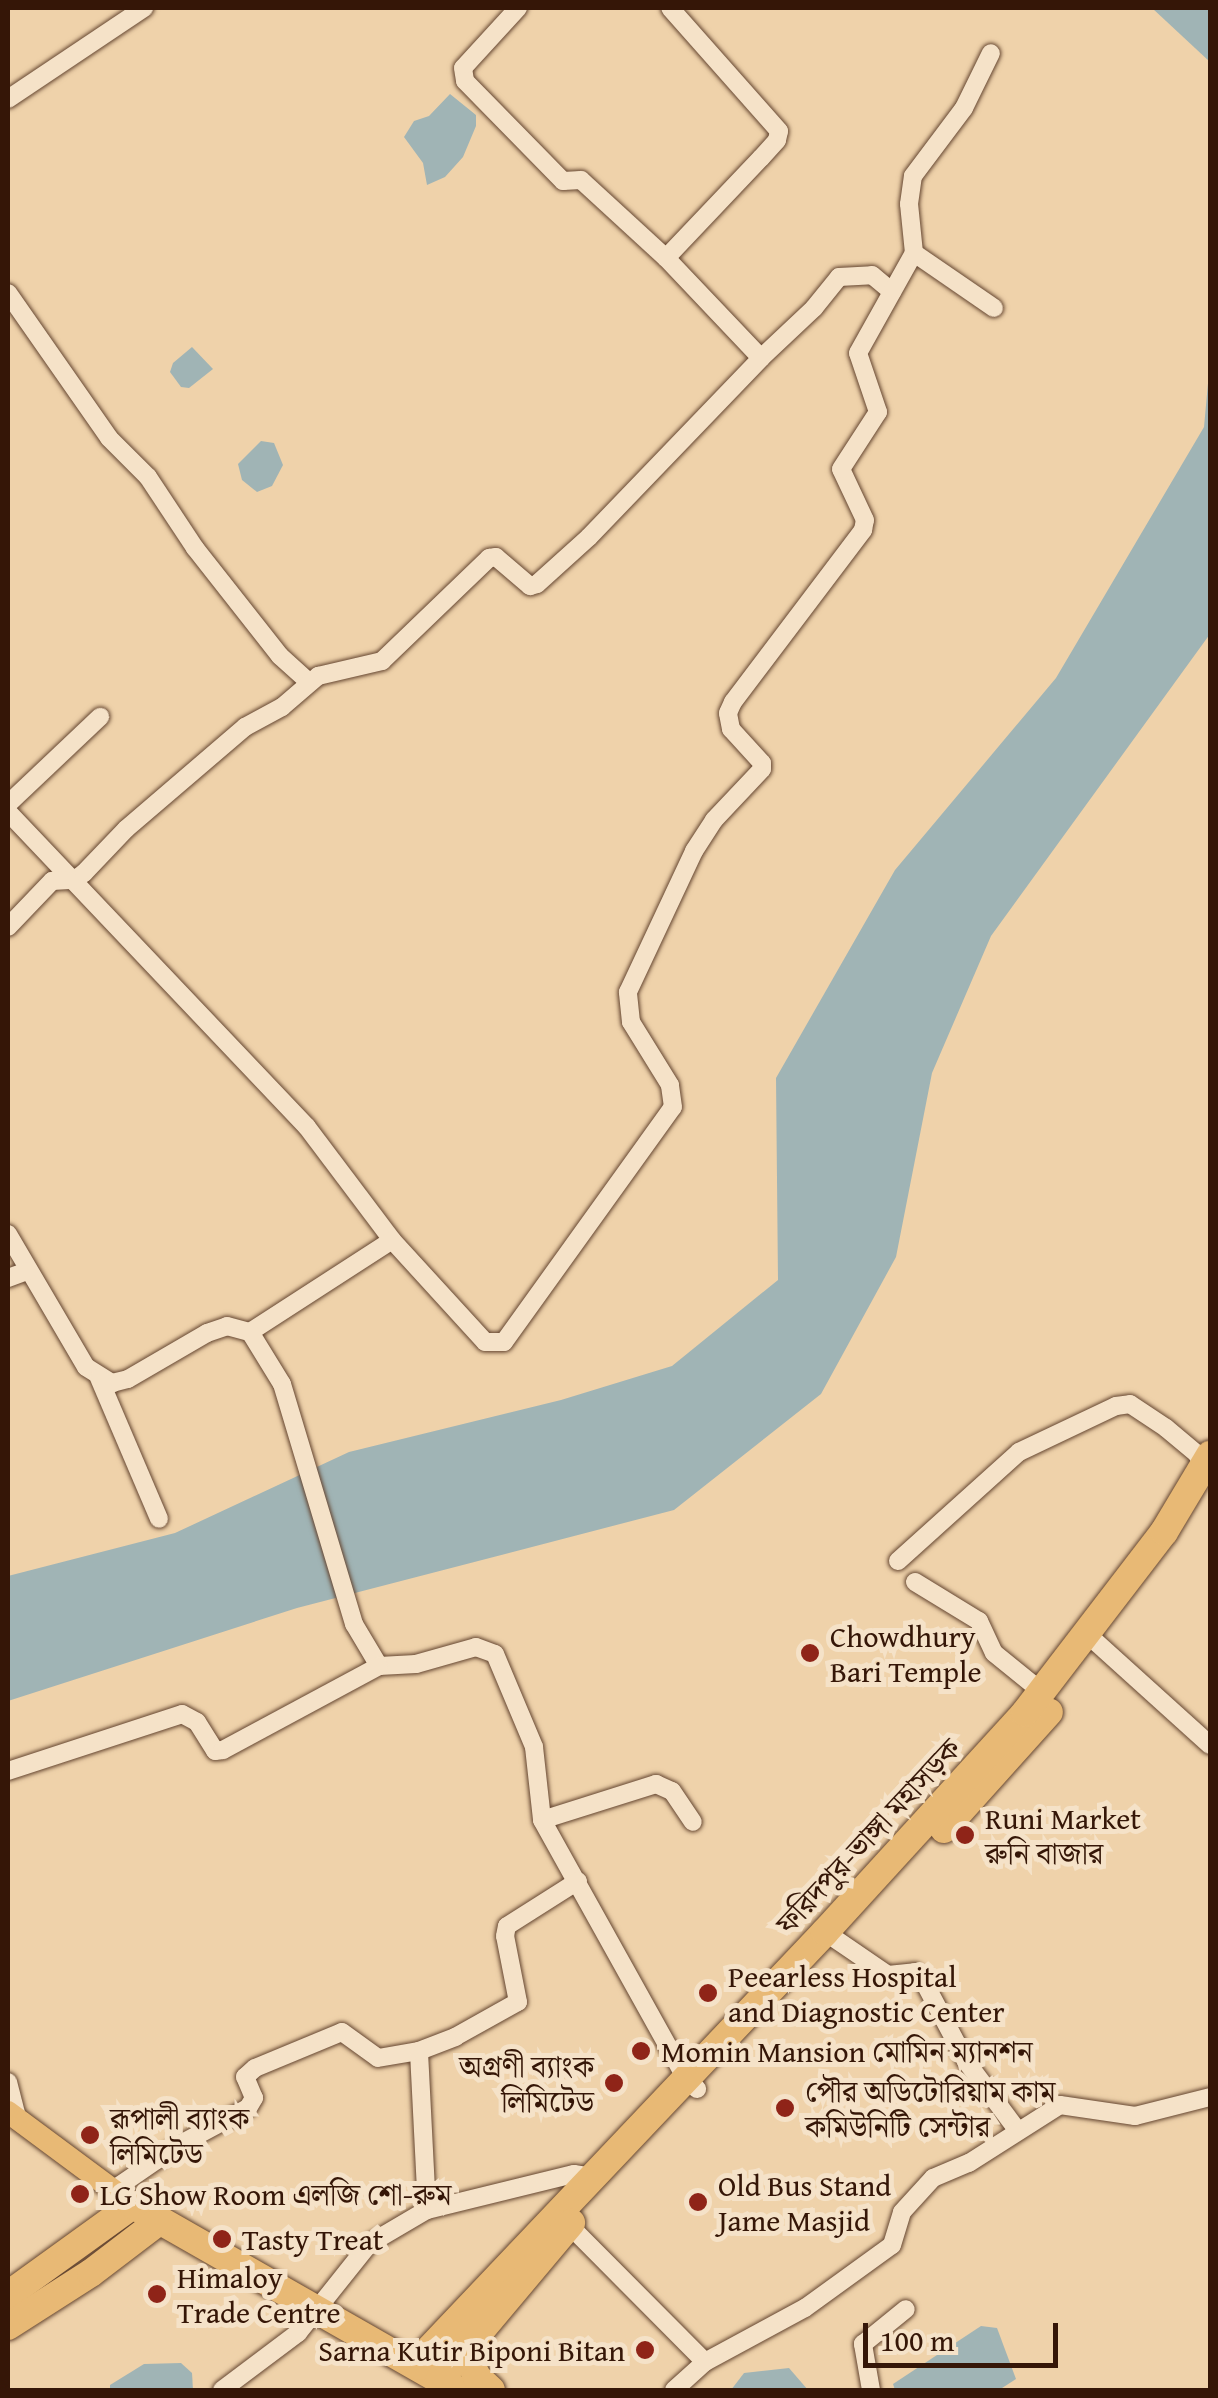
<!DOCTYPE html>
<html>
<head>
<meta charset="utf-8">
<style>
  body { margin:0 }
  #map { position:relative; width:1218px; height:2398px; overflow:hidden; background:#efd2aa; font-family:"Gentium Book Plus","Noto Serif Bengali",serif }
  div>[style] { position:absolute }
  .water>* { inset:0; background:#a0b4b5 }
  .roads { filter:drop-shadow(0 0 2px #644530) drop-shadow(0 0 2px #644530) }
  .minor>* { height:18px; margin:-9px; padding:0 9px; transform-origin:9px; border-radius:9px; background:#f5e2c8 }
  .major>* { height:22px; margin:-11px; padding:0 11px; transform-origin:11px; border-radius:11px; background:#e8b975 }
  .highway>* { height:28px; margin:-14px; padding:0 14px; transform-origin:14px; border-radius:14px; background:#e8b975 }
  .dots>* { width:28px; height:28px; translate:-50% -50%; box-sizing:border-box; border:5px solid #f5e2c8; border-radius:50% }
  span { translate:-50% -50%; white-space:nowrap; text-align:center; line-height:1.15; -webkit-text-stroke:10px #f5e2c8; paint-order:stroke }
  .poi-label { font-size:30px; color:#351607 }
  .left { translate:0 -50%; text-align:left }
  .right { translate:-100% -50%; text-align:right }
  .street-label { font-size:30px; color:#351607 }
  .frame { position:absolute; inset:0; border:10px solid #351607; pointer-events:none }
  .scale { position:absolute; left:863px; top:2323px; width:195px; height:45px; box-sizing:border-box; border:5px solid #351607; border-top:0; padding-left:12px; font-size:30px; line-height:35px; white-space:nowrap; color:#351607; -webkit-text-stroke:8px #f5e2c8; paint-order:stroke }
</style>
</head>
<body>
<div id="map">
  <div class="water">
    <div style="clip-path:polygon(1152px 8px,1210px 8px,1210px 62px)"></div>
    <div style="clip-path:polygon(450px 94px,476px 115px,476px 126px,463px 157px,445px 177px,427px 185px,423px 163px,404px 137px,414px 121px,429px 116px)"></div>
    <div style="clip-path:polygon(192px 347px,213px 369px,189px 388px,181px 387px,170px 372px,173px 363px)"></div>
    <div style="clip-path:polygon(1210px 361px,1210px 634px,991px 936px,932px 1073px,896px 1257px,821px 1394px,674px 1510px,297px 1608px,8px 1701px,8px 1576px,175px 1533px,349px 1452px,561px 1400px,672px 1366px,778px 1280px,776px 1078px,895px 870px,1056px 678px,1204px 427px)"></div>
    <div style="clip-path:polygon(261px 441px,274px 443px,283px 465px,272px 486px,257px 492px,242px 480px,238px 464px)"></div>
    <div style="clip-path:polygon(981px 2326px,997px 2328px,1016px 2379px,999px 2390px,895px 2390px,893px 2384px)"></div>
    <div style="clip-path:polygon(181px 2363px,192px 2373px,193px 2390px,110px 2390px,110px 2385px,144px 2364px)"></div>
    <div style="clip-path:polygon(789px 2368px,808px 2390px,731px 2390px,744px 2373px)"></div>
  </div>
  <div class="roads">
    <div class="minor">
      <div style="left:518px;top:8px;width:81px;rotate:132.5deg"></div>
      <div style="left:463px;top:68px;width:13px;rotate:81deg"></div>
      <div style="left:465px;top:81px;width:140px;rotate:45.6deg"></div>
      <div style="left:563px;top:181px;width:18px;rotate:-3deg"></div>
      <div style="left:581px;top:180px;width:115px;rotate:42.5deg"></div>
      <div style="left:8px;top:99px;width:164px;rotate:-33.8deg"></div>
      <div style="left:914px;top:253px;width:97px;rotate:34.5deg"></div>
      <div style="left:8px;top:293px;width:177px;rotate:55.1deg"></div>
      <div style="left:109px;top:438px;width:55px;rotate:45deg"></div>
      <div style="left:148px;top:477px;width:85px;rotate:56.5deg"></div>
      <div style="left:195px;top:548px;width:137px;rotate:51.8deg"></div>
      <div style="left:280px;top:656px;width:39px;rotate:42deg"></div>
      <div style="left:761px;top:358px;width:73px;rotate:-43.3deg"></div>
      <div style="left:814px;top:308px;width:40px;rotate:-51deg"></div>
      <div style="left:839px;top:277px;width:33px;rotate:-3deg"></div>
      <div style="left:872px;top:275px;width:26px;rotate:40deg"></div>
      <div style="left:8px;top:804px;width:127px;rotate:-43.4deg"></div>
      <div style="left:8px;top:812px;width:434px;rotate:46.5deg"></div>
      <div style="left:307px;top:1127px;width:141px;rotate:53deg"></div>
      <div style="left:392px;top:1240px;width:138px;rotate:47.6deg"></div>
      <div style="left:485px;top:1342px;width:19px"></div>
      <div style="left:504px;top:1342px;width:289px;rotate:-54.3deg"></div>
      <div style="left:673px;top:1107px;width:22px;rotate:-98deg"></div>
      <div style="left:670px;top:1085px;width:74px;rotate:-121.8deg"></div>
      <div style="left:631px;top:1022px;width:30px;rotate:-96deg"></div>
      <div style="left:628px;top:992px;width:156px;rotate:-64.9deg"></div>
      <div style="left:694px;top:851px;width:37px;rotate:-57deg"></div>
      <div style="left:714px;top:820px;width:70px;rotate:-46.7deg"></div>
      <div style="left:762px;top:769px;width:6px;rotate:-90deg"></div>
      <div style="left:762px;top:763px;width:46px;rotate:-132.4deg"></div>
      <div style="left:731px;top:729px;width:16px;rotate:-101deg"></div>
      <div style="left:728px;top:713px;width:12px;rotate:-66deg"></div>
      <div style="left:733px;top:702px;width:216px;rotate:-52.9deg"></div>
      <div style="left:863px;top:530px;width:10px;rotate:-79deg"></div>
      <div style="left:865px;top:520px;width:56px;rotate:-115.2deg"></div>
      <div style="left:841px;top:469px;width:68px;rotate:-57deg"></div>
      <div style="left:878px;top:412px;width:62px;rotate:-108.7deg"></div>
      <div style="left:858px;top:353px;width:115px;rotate:-60.8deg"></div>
      <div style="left:914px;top:253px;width:49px;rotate:-95.8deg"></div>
      <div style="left:909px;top:204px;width:28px;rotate:-82deg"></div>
      <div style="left:913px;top:176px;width:85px;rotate:-53.1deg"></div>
      <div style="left:964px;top:108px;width:61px;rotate:-63.9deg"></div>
      <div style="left:8px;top:927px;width:64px;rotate:-46.3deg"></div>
      <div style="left:52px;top:881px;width:22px;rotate:-3deg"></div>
      <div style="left:74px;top:880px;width:12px;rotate:-35deg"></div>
      <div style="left:84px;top:873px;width:61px;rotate:-46.3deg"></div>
      <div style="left:126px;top:829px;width:157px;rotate:-40.6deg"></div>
      <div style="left:245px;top:727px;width:42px;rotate:-28.4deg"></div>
      <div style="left:282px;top:707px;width:48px;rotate:-40.7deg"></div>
      <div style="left:318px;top:676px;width:66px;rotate:-13.2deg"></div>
      <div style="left:382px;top:661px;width:149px;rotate:-43.9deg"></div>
      <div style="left:489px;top:558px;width:7px;rotate:-8deg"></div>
      <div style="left:496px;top:557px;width:45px;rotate:40.5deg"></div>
      <div style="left:530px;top:586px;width:7px;rotate:-16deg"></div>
      <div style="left:537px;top:584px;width:70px;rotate:-42.1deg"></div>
      <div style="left:589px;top:537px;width:248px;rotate:-46.1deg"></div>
      <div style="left:761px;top:358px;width:138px;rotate:-133.5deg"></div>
      <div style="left:666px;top:258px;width:138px;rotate:-46.5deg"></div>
      <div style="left:761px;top:158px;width:24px;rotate:-48deg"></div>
      <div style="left:777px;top:140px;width:9px;rotate:-77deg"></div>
      <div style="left:779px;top:131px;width:164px;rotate:-131.5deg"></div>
      <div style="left:8px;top:1234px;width:154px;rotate:59.6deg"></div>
      <div style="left:86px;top:1367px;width:31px;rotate:32deg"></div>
      <div style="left:112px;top:1383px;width:16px;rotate:-14deg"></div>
      <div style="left:128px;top:1379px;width:91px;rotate:-30.2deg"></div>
      <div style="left:207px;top:1333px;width:21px;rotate:-19deg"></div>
      <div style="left:227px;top:1326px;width:24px;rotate:15deg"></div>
      <div style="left:250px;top:1332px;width:169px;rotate:-32.9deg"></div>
      <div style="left:8px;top:1278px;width:20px;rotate:-20deg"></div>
      <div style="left:250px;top:1332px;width:61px;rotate:58.4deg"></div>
      <div style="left:282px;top:1384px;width:251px;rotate:73.3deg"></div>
      <div style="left:354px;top:1624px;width:49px;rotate:59.2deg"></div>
      <div style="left:379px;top:1666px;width:37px;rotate:-3deg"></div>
      <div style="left:416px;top:1664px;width:62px;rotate:-15.8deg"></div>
      <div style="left:476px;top:1647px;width:20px;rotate:20deg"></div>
      <div style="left:495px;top:1654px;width:101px;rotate:67.2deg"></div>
      <div style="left:534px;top:1747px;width:73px;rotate:83.7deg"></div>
      <div style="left:542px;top:1820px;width:296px;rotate:60.9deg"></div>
      <div style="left:686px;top:2079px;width:15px;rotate:42deg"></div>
      <div style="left:99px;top:1378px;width:153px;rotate:66.9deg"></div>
      <div style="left:898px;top:1561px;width:163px;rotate:-42deg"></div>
      <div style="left:1019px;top:1452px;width:107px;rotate:-25.4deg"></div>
      <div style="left:1116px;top:1406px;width:14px;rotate:-8deg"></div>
      <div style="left:1130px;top:1404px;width:43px;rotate:33.7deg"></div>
      <div style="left:1166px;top:1428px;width:40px;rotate:40deg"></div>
      <div style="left:1197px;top:1454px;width:20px;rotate:63deg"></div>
      <div style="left:915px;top:1582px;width:75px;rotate:31.4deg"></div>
      <div style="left:979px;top:1621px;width:35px;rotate:65deg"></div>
      <div style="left:994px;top:1653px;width:62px;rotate:39.1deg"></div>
      <div style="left:1086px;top:1633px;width:167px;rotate:42.1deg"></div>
      <div style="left:8px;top:1771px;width:183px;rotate:-18.1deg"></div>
      <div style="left:182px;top:1714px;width:17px;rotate:28deg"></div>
      <div style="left:197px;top:1722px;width:34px;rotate:58deg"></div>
      <div style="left:215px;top:1751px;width:8px;rotate:-7deg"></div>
      <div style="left:223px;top:1750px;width:177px;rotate:-28.3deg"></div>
      <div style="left:542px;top:1820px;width:120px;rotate:-17.5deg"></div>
      <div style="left:656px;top:1784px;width:17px;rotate:24deg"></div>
      <div style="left:672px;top:1791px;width:37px;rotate:56deg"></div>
      <div style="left:825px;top:1932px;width:76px;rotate:34.3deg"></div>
      <div style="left:888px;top:1975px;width:27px;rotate:-6deg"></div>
      <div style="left:915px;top:1972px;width:13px;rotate:48deg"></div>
      <div style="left:924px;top:1982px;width:89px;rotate:62deg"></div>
      <div style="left:966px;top:2061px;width:87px;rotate:53.4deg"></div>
      <div style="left:8px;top:2082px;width:40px;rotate:75.6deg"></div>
      <div style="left:113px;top:2190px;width:78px;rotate:-34.5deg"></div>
      <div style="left:177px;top:2146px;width:81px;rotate:-28.2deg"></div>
      <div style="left:248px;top:2108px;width:12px;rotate:-59deg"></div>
      <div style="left:254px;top:2098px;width:23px;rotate:-113deg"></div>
      <div style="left:245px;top:2077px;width:13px;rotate:-42deg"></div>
      <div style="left:255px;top:2068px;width:94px;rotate:-22.5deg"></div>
      <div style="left:342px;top:2032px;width:44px;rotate:35.8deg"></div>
      <div style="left:378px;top:2058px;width:42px;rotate:-9.7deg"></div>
      <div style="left:427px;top:2210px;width:151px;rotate:-13.8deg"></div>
      <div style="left:574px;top:2174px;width:18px;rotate:9deg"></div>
      <div style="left:569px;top:2225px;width:193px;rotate:45.2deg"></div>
      <div style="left:222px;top:2390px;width:95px;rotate:-36.9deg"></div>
      <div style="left:298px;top:2333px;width:114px;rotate:-51.4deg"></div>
      <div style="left:369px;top:2244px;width:67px;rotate:-30.4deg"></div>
      <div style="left:427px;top:2210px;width:159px;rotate:-92.9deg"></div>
      <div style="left:419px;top:2051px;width:39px;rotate:-21deg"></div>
      <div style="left:455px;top:2037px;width:72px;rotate:-29.1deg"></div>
      <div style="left:518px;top:2002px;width:67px;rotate:-101.1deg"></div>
      <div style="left:505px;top:1936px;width:10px;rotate:-79deg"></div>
      <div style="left:507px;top:1926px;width:84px;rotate:-32.4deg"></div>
      <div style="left:674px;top:2390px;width:42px;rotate:-42.1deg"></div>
      <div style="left:705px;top:2362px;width:114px;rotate:-28.4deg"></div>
      <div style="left:805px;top:2308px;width:107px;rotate:-35.9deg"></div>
      <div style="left:892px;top:2245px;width:34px;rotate:-73deg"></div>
      <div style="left:902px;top:2212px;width:46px;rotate:-47.6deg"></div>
      <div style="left:933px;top:2178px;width:39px;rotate:-23deg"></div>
      <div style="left:969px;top:2163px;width:108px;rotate:-32.5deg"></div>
      <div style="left:1060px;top:2105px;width:76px;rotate:8.3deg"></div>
      <div style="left:1135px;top:2116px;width:77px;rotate:-14.2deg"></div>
      <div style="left:871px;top:2390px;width:47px;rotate:-99.9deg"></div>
      <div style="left:863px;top:2344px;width:55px;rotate:-39.1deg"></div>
    </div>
    <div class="major">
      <div style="left:8px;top:2112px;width:156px;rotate:36.6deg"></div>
    </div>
    <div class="highway">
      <div style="left:944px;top:1829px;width:157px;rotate:-48.1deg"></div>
      <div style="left:8px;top:2295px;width:154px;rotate:-35.8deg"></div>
      <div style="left:133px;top:2205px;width:373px;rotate:29.7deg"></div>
      <div style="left:8px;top:2326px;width:98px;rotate:-32.6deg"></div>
      <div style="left:91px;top:2273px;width:86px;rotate:-37.4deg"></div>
      <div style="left:456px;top:2341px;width:11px;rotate:38deg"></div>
      <div style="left:465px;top:2348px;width:31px;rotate:68deg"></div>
      <div style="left:477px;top:2377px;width:19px;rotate:43deg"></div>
      <div style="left:420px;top:2366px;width:13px;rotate:-67deg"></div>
      <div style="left:425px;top:2354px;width:581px;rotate:-46.53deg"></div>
      <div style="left:825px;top:1932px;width:297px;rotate:-47.6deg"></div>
      <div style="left:1025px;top:1713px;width:228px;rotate:-52.5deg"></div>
      <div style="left:1164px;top:1532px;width:90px;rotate:-59.1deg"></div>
      <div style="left:440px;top:2379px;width:204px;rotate:-50deg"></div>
    </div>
  </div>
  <div class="dots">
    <div style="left:810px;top:1653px;background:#8f2418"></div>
    <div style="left:965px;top:1835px;background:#8f2418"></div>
    <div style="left:708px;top:1993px;background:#8f2418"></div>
    <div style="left:641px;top:2051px;background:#8f2418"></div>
    <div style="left:614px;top:2083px;background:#8f2418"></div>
    <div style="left:785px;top:2108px;background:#8f2418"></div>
    <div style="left:90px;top:2135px;background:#8f2418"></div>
    <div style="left:80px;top:2194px;background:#8f2418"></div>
    <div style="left:698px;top:2202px;background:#8f2418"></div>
    <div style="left:222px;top:2239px;background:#8f2418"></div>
    <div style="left:157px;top:2294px;background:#8f2418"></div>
    <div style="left:645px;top:2350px;background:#8f2418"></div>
  </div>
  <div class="poi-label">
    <span class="left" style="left:830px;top:1653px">Chowdhury<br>Bari Temple</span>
    <span class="left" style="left:985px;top:1835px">Runi Market<br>রুনি বাজার</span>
    <span class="left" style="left:728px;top:1993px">Peearless Hospital<br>and Diagnostic Center</span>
    <span class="left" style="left:661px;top:2051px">Momin Mansion মোমিন ম্যানশন</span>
    <span class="right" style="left:594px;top:2083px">অগ্রণী ব্যাংক<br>লিমিটেড</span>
    <span class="left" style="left:805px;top:2108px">পৌর অডিটোরিয়াম কাম<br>কমিউনিটি সেন্টার</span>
    <span class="left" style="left:110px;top:2135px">রূপালী ব্যাংক<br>লিমিটেড</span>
    <span class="left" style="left:718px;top:2202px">Old Bus Stand<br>Jame Masjid</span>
    <span class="left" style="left:100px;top:2194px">LG Show Room এলজি শো-রুম</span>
    <span class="left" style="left:242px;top:2239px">Tasty Treat</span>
    <span class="left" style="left:177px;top:2294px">Himaloy<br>Trade Centre</span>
    <span class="right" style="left:625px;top:2350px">Sarna Kutir Biponi Bitan</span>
  </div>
  <div class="street-label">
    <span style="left:868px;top:1836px;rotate:-47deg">ফরিদপুর-ভাঙ্গা মহাসড়ক</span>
  </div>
  <div class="frame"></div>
  <div class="scale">100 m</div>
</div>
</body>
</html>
